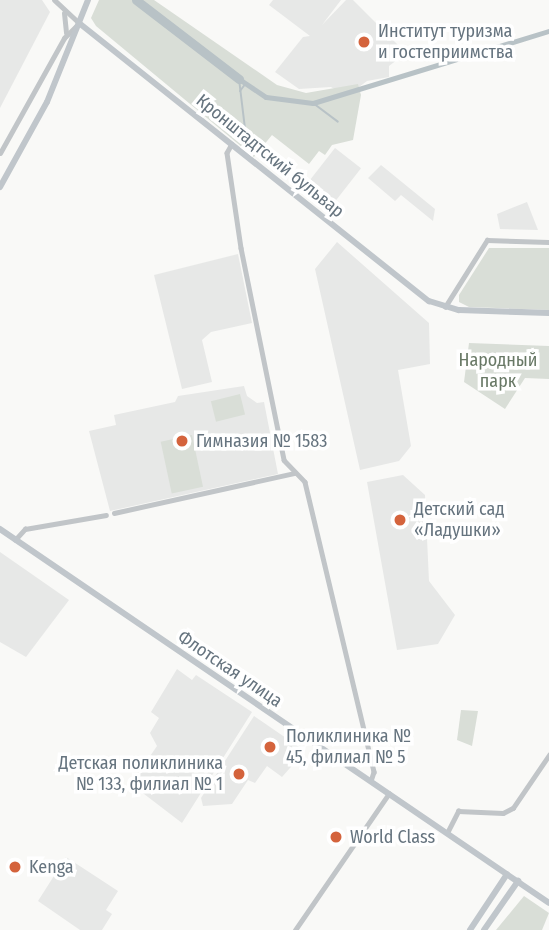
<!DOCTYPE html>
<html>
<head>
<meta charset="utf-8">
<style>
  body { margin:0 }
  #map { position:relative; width:549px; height:930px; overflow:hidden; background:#f9f9f7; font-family:"Fira Sans Condensed",sans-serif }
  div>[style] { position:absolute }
  .built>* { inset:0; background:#e7e8e7; transform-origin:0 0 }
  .green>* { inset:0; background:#d9ded7; transform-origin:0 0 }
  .stream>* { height:2px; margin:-1px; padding:0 1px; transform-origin:1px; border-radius:1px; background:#b8c2c6 }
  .canal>* { height:5px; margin:-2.5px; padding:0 2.5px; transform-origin:2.5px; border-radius:2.5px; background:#b8c2c6 }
  .river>* { height:9px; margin:-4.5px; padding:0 4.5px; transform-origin:4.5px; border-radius:4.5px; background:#b8c2c6 }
  .minor>* { height:4.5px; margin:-2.25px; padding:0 2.25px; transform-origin:2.25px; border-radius:2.25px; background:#c1c5c8 }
  .tertiary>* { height:5px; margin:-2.5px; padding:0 2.5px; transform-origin:2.5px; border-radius:2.5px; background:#c1c5c8 }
  .secondary>* { height:6px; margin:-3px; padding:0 3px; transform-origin:3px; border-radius:3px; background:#c0c6cb }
  .dots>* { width:19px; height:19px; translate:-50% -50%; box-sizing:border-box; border:4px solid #fff; border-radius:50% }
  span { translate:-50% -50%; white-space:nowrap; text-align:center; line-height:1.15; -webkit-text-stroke:7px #fff; paint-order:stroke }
  .poi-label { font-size:18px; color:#66747f }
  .left { translate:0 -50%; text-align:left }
  .right { translate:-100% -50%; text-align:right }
  .street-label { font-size:18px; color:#66747f }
  .park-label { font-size:18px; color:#687865 }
</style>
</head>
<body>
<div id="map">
  <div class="built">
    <div style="clip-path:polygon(0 0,42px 0,50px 12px,0 108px)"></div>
    <div style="clip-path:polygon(273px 0,341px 0,322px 25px,346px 0,353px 0,406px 53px,389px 66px,389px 77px,367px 81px,347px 96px,331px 87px,299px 89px,275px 72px,303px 37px,310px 36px,269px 5px)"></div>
    <div style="left:335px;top:148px;width:33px;height:46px;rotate:38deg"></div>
    <div style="clip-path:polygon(381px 165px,435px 209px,433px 221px,401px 195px,395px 201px,368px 178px)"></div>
    <div style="clip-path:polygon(527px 202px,538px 230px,500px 229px,497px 214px)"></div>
    <div style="clip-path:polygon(337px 242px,429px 323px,430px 364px,398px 370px,411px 446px,399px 461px,360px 470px,315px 269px)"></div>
    <div style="clip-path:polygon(238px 254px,252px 323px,211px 332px,202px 340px,212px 382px,182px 389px,154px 275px)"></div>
    <div style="clip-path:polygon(244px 386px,247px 396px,257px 403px,264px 402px,278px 474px,110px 511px,89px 431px,116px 425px,114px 415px,175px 402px,178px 396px)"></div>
    <div style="clip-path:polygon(403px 475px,425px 495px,429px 581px,455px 615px,438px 644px,397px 650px,367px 482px)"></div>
    <div style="clip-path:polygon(0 552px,69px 600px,26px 657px,0 642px)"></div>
    <div style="clip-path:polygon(177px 669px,192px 680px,196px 675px,252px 712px,182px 823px,131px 784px,157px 746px,150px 733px,159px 718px,151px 712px)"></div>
    <div style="clip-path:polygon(254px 716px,305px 751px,282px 777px,267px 766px,255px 783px,248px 780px,232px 804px,203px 806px,201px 798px)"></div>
    <div style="clip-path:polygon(66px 857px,118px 891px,106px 910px,112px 914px,102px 930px,80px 930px,38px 901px)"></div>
  </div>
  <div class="green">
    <div style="clip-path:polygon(99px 0,154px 0,277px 85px,306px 93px,358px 84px,361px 95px,353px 140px,332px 145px,325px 155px,319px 151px,309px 164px,272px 135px,254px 157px,96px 26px,91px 18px)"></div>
    <div style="clip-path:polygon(489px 248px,549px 248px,549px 310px,469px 307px,459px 302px,459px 295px)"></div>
    <div style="clip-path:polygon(469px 343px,549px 346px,549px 379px,525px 378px,505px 409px,464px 382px)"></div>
    <div style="left:240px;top:394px;width:21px;height:30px;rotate:76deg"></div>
    <div style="left:192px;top:435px;width:53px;height:32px;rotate:78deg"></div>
    <div style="clip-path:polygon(461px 710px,478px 711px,472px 746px,457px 740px)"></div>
    <div style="clip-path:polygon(524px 896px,549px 913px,542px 930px,496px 930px)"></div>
  </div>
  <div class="stream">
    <div style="left:239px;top:79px;width:66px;rotate:83.1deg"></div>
    <div style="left:240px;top:91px;width:10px;rotate:-53deg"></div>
    <div style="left:313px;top:103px;width:31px;rotate:37deg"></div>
  </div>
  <div class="canal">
    <div style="left:239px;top:79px;width:32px;rotate:34deg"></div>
    <div style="left:266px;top:97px;width:47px;rotate:7.3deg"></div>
    <div style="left:313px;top:103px;width:247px;rotate:-17deg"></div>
  </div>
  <div class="river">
    <div style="left:136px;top:0;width:130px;rotate:37.5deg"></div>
  </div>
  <div class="minor">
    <div style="left:232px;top:144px;width:10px;rotate:119deg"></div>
    <div style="left:227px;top:153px;width:96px;rotate:81.6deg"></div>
    <div style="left:241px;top:248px;width:216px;rotate:78.5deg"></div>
    <div style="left:284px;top:460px;width:30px;rotate:46deg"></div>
    <div style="left:305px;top:482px;width:298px;rotate:76.6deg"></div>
    <div style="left:374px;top:772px;width:9px;rotate:108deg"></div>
    <div style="left:445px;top:307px;width:79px;rotate:-57.9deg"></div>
    <div style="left:487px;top:240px;width:62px;rotate:1.8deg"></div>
    <div style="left:114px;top:513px;width:185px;rotate:-12.5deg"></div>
    <div style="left:15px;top:540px;width:15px;rotate:-48deg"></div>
    <div style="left:25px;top:529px;width:82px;rotate:-9.8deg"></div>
    <div style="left:447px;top:833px;width:25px;rotate:-63deg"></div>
    <div style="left:458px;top:811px;width:45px;rotate:2.5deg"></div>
    <div style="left:503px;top:813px;width:11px;rotate:-27deg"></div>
    <div style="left:513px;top:808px;width:64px;rotate:-55.8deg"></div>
  </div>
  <div class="tertiary">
    <div style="left:64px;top:13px;width:20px;rotate:84deg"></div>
    <div style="left:0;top:153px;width:132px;rotate:-60.9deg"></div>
    <div style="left:64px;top:38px;width:21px;rotate:-45deg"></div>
    <div style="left:79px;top:23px;width:34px;rotate:-137deg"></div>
    <div style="left:295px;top:930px;width:166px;rotate:-55.5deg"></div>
  </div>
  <div class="secondary">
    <div style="left:79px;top:23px;width:447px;rotate:38.5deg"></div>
    <div style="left:429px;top:301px;width:31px;rotate:17deg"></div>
    <div style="left:459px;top:310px;width:90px;rotate:1.9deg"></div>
    <div style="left:0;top:187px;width:97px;rotate:-61.1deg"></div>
    <div style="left:47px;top:102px;width:110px;rotate:-68.1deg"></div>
    <div style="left:0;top:529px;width:664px;rotate:34.26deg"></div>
    <div style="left:470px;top:930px;width:67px;rotate:-56.5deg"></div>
    <div style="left:484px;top:930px;width:60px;rotate:-55.2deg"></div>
  </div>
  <div class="dots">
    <div style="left:364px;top:42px;background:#d4633c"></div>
    <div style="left:182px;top:441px;background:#d4633c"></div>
    <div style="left:400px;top:520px;background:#d4633c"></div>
    <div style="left:270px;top:747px;background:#d4633c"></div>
    <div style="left:239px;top:774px;background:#d4633c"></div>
    <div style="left:336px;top:837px;background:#d4633c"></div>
    <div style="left:15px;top:867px;background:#d4633c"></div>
  </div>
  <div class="poi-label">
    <span class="left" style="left:378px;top:42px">Институт туризма<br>и гостеприимства</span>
    <span class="left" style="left:196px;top:441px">Гимназия № 1583</span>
    <span class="left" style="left:414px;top:520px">Детский сад<br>«Ладушки»</span>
    <span class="left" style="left:286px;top:747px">Поликлиника №<br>45, филиал № 5</span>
    <span class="right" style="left:223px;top:774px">Детская поликлиника<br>№ 133, филиал № 1</span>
    <span class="left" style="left:350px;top:837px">World Class</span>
    <span class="left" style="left:29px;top:867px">Kenga</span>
  </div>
  <div class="street-label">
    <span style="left:270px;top:156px;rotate:39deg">Кронштадтский бульвар</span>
    <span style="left:230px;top:669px;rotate:34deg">Флотская улица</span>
  </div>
  <div class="park-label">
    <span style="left:498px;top:371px">Народный<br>парк</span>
  </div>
</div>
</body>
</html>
